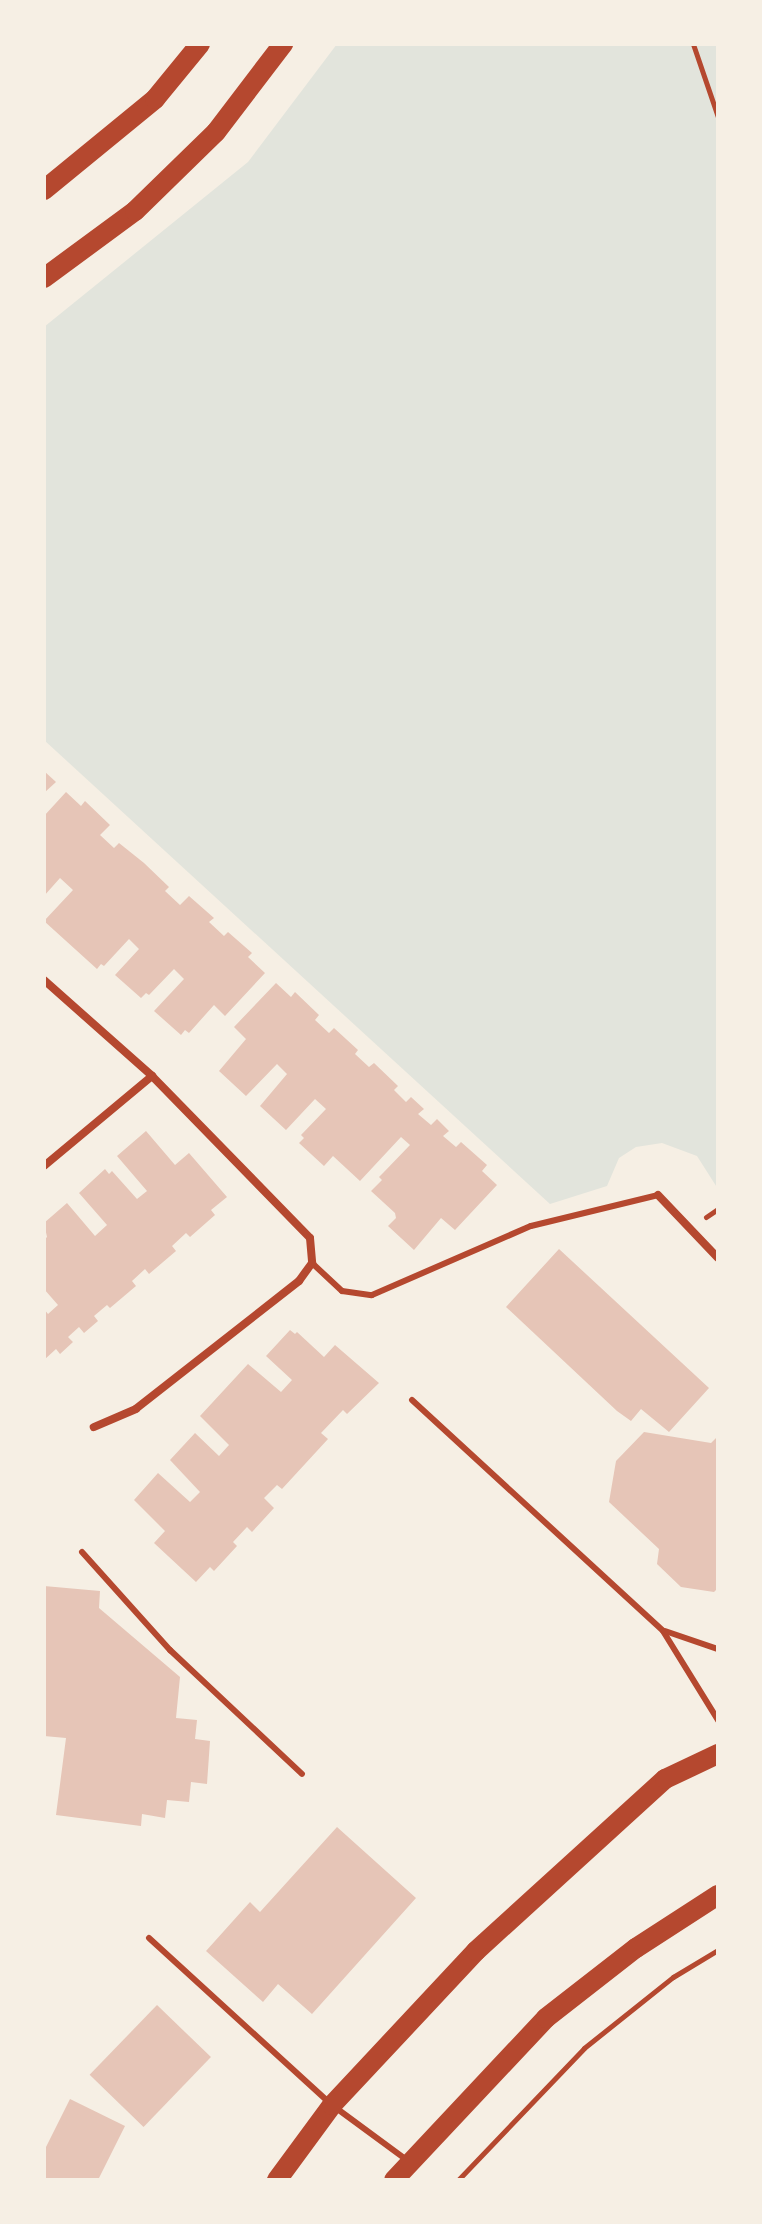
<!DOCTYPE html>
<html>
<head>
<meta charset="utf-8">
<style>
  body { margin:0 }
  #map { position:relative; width:762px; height:2224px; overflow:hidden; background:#f6efe4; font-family:Helvetica,sans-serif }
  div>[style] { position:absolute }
  .green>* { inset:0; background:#e2e4dc }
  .building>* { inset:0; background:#e6c5b7; transform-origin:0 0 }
  .path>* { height:5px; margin:-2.5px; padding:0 2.5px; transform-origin:2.5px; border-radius:2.5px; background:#b5482f }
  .service>* { height:6px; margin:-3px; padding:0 3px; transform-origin:3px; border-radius:3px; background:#b5482f }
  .minor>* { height:8px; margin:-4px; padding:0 4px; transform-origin:4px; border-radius:4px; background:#b5482f }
  .primary>* { height:20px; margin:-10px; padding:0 10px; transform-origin:10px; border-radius:10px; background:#b5482f }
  span { translate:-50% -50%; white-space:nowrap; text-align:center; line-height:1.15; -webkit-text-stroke:7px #f6efe4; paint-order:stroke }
  .frame { position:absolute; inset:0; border:46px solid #f6efe4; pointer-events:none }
</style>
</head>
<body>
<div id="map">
  <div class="green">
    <div style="clip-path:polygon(337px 44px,718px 44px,718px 1189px,697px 1156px,662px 1143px,636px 1147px,619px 1158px,607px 1186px,550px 1204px,44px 740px,44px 327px,248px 162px)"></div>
  </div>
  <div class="building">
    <div style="clip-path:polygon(44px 771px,56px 782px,44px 793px)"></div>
    <div style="clip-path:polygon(66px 792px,81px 806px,85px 801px,110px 825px,100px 835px,114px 848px,119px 843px,144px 863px,169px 887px,165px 891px,180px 905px,189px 896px,214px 918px,209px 922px,224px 936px,228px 932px,252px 953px,248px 957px,265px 973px,225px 1016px,214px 1005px,189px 1033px,185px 1030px,181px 1035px,154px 1011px,184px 979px,174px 969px,149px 995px,146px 993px,141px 998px,115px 975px,139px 949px,129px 939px,104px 966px,101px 964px,97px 969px,44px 921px,73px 890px,60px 878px,44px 896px,44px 816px)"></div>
    <div style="clip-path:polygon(276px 983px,291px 997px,295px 992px,319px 1015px,315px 1020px,329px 1033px,334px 1028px,358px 1050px,355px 1054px,369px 1067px,374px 1063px,398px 1086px,394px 1090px,406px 1102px,411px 1097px,424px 1109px,418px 1114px,431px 1125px,437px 1119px,449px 1131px,443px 1136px,456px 1147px,461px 1142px,487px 1165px,482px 1171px,497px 1185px,455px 1230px,441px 1218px,414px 1250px,388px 1226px,396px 1218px,395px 1213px,371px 1191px,382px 1180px,379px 1177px,383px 1173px,410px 1145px,401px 1137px,360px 1181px,333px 1156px,324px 1166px,299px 1143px,304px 1138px,301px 1135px,326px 1109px,315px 1099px,286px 1130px,260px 1106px,287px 1074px,277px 1064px,246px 1096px,219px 1071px,246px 1039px,234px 1027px)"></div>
    <div style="clip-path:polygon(146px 1131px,175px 1165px,189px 1153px,227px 1197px,211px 1210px,215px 1215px,190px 1237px,186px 1233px,172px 1246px,176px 1251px,149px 1274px,145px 1269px,132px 1281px,136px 1286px,110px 1308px,107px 1305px,94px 1316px,98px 1321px,84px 1333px,79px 1327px,68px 1337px,73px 1342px,60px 1354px,56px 1349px,44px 1360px,44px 1309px,48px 1314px,58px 1305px,44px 1289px,44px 1240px,47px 1237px,44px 1223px,67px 1203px,95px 1236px,107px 1225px,79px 1193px,105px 1169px,109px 1174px,112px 1171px,137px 1199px,147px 1191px,117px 1156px)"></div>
    <div style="clip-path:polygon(559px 1249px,709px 1388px,669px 1432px,641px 1409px,631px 1421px,617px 1411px,506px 1307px)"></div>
    <div style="clip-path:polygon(290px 1330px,295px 1334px,297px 1332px,324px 1357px,335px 1345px,379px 1383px,347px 1414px,343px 1410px,321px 1433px,328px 1439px,282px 1489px,277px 1485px,264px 1498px,274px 1508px,252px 1532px,247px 1527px,233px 1542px,237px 1546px,214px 1571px,210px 1567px,196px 1582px,154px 1543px,165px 1531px,134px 1500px,158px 1473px,190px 1502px,200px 1492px,170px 1460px,195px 1433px,219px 1456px,229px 1445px,200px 1416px,248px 1364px,281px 1392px,292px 1380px,266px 1356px)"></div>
    <div style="clip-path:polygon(644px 1432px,711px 1443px,718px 1436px,718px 1588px,714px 1592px,681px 1587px,657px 1564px,659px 1549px,609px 1502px,616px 1461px)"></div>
    <div style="clip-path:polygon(44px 1586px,100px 1591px,99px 1608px,180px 1677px,176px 1718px,197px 1720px,195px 1739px,210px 1741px,207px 1784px,191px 1782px,189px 1802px,167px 1800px,165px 1818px,142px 1814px,141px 1826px,56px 1815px,66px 1738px,44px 1736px)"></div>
    <div style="clip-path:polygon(337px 1827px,416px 1898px,312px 2014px,278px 1984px,263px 2002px,206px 1951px,250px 1902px,260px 1912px)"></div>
    <div style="left:157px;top:2005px;width:75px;height:97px;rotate:44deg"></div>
    <div style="clip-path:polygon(70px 2099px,125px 2126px,98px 2180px,44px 2180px,44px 2151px)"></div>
  </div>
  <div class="path">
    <div style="left:693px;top:44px;width:77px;rotate:71.1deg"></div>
    <div style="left:706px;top:1217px;width:14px;rotate:-34deg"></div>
    <div style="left:458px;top:2180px;width:182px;rotate:-46.3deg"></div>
    <div style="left:584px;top:2048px;width:114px;rotate:-38.6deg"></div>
    <div style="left:673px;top:1977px;width:52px;rotate:-31deg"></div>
  </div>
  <div class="service">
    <div style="left:312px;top:1263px;width:41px;rotate:43deg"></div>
    <div style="left:342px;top:1291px;width:30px;rotate:8deg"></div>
    <div style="left:372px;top:1295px;width:173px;rotate:-23.5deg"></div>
    <div style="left:531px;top:1226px;width:131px;rotate:-13.7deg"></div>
    <div style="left:412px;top:1400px;width:341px;rotate:42.6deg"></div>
    <div style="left:663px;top:1631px;width:105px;rotate:58.3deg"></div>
    <div style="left:82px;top:1552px;width:132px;rotate:48.1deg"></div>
    <div style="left:170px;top:1650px;width:181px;rotate:43.2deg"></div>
    <div style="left:665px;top:1631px;width:56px;rotate:18.8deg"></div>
    <div style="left:149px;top:1938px;width:248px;rotate:42.4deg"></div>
    <div style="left:332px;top:2105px;width:93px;rotate:36.3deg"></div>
  </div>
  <div class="minor">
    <div style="left:44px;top:980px;width:144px;rotate:41.6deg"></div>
    <div style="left:152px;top:1076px;width:226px;rotate:45.7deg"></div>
    <div style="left:310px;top:1238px;width:25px;rotate:85deg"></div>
    <div style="left:312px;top:1263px;width:22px;rotate:126deg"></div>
    <div style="left:299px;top:1281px;width:207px;rotate:141.9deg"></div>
    <div style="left:136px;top:1409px;width:46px;rotate:156.8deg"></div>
    <div style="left:44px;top:1166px;width:141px;rotate:-39.8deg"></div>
    <div style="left:658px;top:1195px;width:87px;rotate:46.4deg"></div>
  </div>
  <div class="primary">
    <div style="left:44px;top:190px;width:144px;rotate:-39.3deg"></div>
    <div style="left:155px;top:99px;width:71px;rotate:-50.7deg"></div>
    <div style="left:44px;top:278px;width:113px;rotate:-36.4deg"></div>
    <div style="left:135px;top:211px;width:113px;rotate:-44.3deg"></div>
    <div style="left:216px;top:132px;width:111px;rotate:-52.7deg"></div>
    <div style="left:277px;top:2180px;width:93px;rotate:-53.7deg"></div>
    <div style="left:332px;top:2105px;width:211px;rotate:-46.9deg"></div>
    <div style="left:476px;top:1951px;width:256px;rotate:-42.3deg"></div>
    <div style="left:665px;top:1779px;width:59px;rotate:-25.3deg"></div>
    <div style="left:394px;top:2180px;width:222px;rotate:-46.8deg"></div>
    <div style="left:546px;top:2018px;width:114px;rotate:-37.9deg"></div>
    <div style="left:636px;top:1948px;width:98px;rotate:-32.9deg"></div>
  </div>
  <div class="frame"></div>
</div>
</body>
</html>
